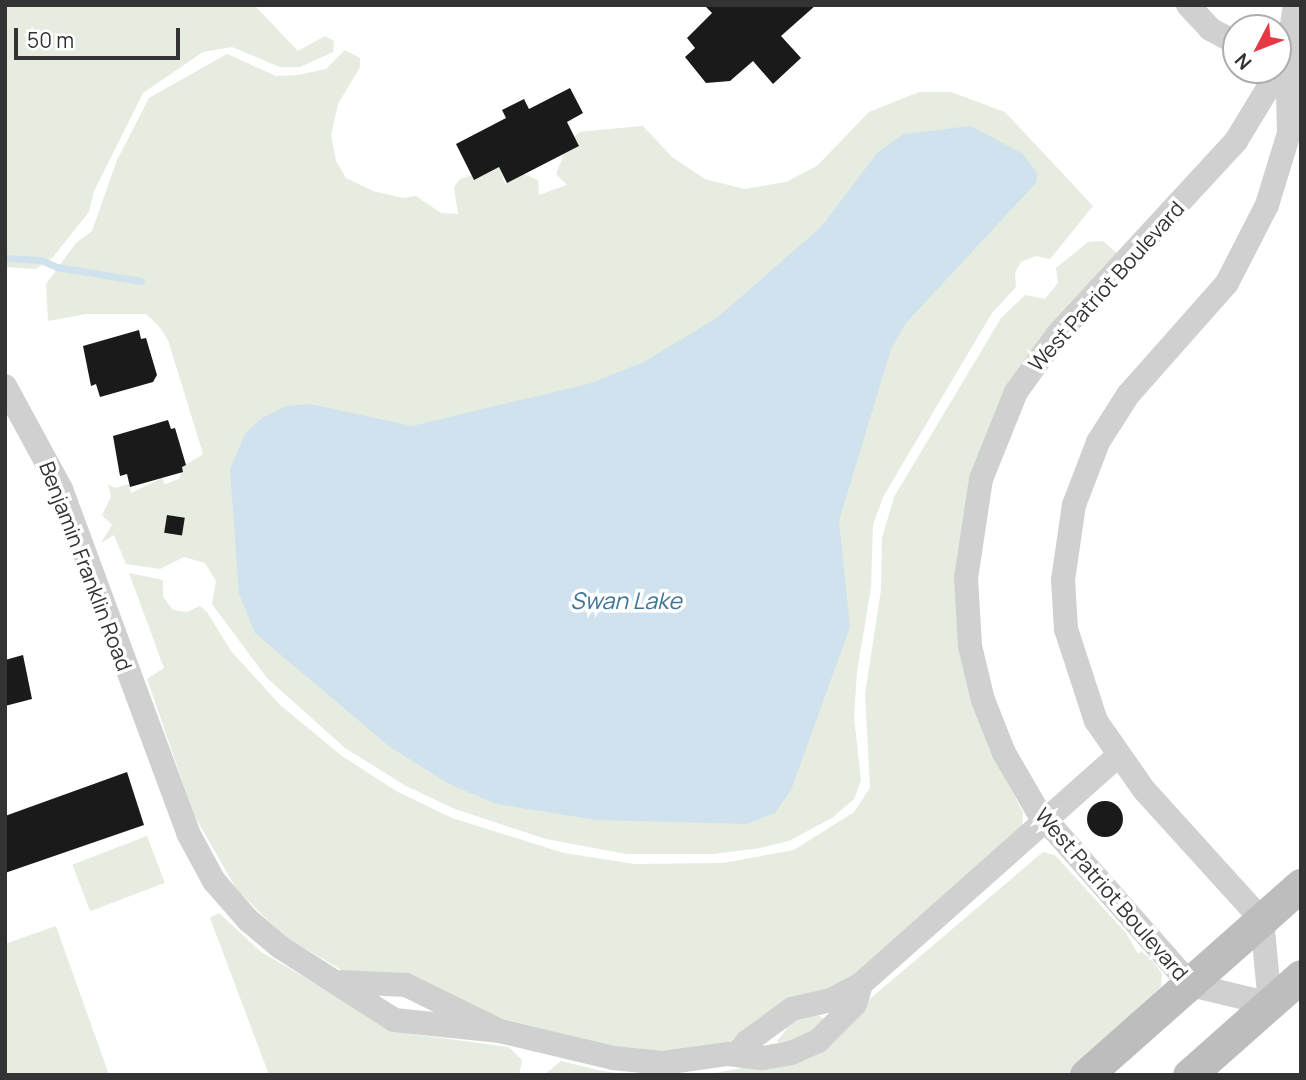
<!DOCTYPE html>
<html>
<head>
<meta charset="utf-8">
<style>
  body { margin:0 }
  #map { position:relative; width:1306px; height:1080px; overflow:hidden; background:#fff; font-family:Manrope,sans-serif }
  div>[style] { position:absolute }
  .green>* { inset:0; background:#e6ecdf; transform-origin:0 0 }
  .water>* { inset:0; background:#cfe2ee }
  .stream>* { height:7px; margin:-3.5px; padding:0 3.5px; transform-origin:3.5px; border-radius:3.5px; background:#cfe2ee }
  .building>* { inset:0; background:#1a1a1a; transform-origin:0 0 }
  .round { border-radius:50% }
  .street>* { height:24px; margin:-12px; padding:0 12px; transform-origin:12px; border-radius:12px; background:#d0d0d0 }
  .secondary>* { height:33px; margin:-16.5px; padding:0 16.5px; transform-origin:16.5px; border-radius:16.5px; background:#bdbdbd }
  span { translate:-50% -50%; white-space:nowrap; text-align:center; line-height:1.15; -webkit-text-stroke:7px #fff; paint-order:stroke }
  .street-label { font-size:21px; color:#333 }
  .water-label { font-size:23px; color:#3f7597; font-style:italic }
  .frame { position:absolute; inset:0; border:7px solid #333; pointer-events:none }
  .north { position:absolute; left:1222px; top:14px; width:70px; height:70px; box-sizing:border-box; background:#fff; border:2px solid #adadad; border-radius:50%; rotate:228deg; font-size:19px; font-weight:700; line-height:28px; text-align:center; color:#333 }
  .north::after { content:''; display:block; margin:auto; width:24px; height:32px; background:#e63946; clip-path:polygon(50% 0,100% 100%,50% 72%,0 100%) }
  .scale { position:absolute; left:14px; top:28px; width:166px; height:32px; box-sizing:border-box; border:4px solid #333; border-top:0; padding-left:9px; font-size:21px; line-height:24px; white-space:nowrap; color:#333; -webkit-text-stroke:5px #fff; paint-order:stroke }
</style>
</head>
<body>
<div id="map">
  <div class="green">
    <div style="clip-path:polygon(5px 5px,254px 5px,298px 51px,325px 36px,334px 41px,333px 52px,300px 67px,280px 67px,232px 47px,203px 52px,143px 93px,94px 191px,89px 212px,53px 257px,36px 269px,5px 267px)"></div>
    <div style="clip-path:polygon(345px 50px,360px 58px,360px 67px,338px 104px,331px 135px,336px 161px,346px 178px,373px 191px,403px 198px,416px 196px,441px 213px,458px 214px,454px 187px,460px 179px,499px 167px,505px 184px,524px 174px,538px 180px,539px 195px,567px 185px,556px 174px,564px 154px,579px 146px,574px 137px,579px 132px,608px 129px,643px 126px,672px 157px,705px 179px,745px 189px,786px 182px,817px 166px,869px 112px,919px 92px,951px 92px,1005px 112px,1093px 206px,1050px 259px,1036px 256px,1021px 262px,1015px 273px,1016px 287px,992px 313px,883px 497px,873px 525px,871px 588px,857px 672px,854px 717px,861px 780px,854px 799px,832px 818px,789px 841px,760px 848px,713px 854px,626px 854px,546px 839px,455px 809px,406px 786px,345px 748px,267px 678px,212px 604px,216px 581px,205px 563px,184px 557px,160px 569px,126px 564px,114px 535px,101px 543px,112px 525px,102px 515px,111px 497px,108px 484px,115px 488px,129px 484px,131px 493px,162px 478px,165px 484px,179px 479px,182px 467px,203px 454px,168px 340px,158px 325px,146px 314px,86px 314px,48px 321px,46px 284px,76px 243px,92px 231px,117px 160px,149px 98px,227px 54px,276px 76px,298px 75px,326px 69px)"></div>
    <div style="clip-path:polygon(1103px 241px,1120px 256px,1032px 353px,957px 558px,992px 753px,1023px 812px,1022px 829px,852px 980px,732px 1043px,678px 1051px,628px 1050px,503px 1019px,343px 971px,284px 936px,237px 890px,194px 815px,147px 679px,164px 668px,129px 573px,163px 580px,163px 597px,173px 610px,187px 612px,200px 606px,207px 612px,231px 651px,280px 705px,342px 756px,396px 791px,452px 818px,564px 853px,635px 864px,723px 863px,794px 850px,854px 812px,870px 788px,865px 694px,881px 590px,882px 538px,894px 497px,1001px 318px,1025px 295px,1045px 299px,1058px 283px,1056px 268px,1088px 242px)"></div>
    <div style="left:147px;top:836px;width:50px;height:80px;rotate:69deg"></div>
    <div style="clip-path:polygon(1043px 852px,1055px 855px,1126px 933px,1138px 954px,1141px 951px,1153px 961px,1162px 974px,1161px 987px,1074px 1075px,705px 1075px,779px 1061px,858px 1009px)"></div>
    <div style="clip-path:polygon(219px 913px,260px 951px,396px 1032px,509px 1047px,522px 1060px,519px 1075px,269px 1075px,210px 918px)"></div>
    <div style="clip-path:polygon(56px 926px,109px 1075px,5px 1075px,5px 944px)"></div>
    <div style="clip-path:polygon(817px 1015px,825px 1019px,820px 1031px,780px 1044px,777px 1041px,792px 1022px)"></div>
    <div style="clip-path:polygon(561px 1061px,602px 1071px,631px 1075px,544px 1075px)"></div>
  </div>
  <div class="water">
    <div style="clip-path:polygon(971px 126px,1023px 154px,1037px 173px,1036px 183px,905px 324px,891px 349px,839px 521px,850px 627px,791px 790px,775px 813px,747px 824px,596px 820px,497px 804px,451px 785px,390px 747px,255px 633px,239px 594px,230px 469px,245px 434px,263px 417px,287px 406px,310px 404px,412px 426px,588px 384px,644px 362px,718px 317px,821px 227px,878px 152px,904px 134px)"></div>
  </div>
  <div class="stream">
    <div style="left:5px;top:258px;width:36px;rotate:3deg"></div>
    <div style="left:41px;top:260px;width:17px;rotate:24deg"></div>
    <div style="left:57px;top:267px;width:85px;rotate:9.5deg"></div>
  </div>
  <div class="building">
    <div style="clip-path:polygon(704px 5px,816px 5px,781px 36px,801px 58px,773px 84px,753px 61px,730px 81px,706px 83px,685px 57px,695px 48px,687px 38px,712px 13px)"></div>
    <div style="clip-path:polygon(570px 88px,583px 113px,567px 122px,579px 146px,507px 183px,499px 167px,474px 180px,456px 144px,506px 118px,502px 110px,524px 99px,529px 109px)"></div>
    <div style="clip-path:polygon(139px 330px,141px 339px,146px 338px,157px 375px,153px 382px,100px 397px,96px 384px,91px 386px,83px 346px)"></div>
    <div style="clip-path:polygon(168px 420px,171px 429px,175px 428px,186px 465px,182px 467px,183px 472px,130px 487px,127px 474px,120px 476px,113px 436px)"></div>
    <div style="left:167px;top:515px;width:18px;height:18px;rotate:9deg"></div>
    <div style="clip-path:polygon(23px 655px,32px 699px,5px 706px,5px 660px)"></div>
    <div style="clip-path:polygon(127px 772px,144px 825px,5px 873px,5px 816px)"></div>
    <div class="round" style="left:1087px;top:801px;width:36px;height:36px"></div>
  </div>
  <div class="street">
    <div style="left:1188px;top:5px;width:33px;rotate:47deg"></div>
    <div style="left:1210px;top:29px;width:30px;rotate:28deg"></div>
    <div style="left:1287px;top:57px;width:98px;rotate:121.3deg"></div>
    <div style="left:1236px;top:141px;width:264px;rotate:132.7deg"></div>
    <div style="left:1057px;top:335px;width:70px;rotate:125.7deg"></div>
    <div style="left:1016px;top:392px;width:94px;rotate:111.9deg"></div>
    <div style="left:981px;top:479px;width:100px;rotate:98.6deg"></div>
    <div style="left:966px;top:578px;width:68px;rotate:86.6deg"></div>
    <div style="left:970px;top:646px;width:56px;rotate:76.5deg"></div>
    <div style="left:983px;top:700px;width:57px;rotate:68.4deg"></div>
    <div style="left:1004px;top:753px;width:66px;rotate:59.9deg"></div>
    <div style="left:1037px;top:810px;width:233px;rotate:48.7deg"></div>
    <div style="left:1191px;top:985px;width:81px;rotate:13.5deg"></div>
    <div style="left:1270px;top:1004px;width:84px;rotate:-95.4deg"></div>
    <div style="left:1262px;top:920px;width:176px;rotate:-132.2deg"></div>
    <div style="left:1144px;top:790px;width:84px;rotate:-124.8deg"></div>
    <div style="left:1096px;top:721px;width:97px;rotate:-108.1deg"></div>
    <div style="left:1066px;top:629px;width:49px;rotate:-93.5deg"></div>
    <div style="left:1063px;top:580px;width:76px;rotate:-81.7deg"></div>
    <div style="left:1074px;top:505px;width:67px;rotate:-69.1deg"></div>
    <div style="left:1098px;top:442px;width:56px;rotate:-57.4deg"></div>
    <div style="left:1128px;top:395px;width:149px;rotate:-48.5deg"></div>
    <div style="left:1227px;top:283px;width:88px;rotate:-62.9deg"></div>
    <div style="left:1267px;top:205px;width:75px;rotate:-73deg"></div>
    <div style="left:1289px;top:133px;width:76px;rotate:-91.5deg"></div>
    <div style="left:1287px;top:57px;width:53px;rotate:-81.3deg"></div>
    <div style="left:5px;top:386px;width:117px;rotate:61.5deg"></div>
    <div style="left:61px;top:489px;width:367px;rotate:69.7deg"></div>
    <div style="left:188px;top:833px;width:55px;rotate:61.6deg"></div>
    <div style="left:214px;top:881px;width:52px;rotate:48.9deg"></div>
    <div style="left:248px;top:920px;width:42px;rotate:40.2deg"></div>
    <div style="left:280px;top:947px;width:135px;rotate:32.6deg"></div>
    <div style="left:394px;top:1020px;width:107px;rotate:5.9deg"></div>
    <div style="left:341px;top:982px;width:65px;rotate:2.6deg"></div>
    <div style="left:406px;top:985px;width:105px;rotate:26.1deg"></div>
    <div style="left:500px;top:1031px;width:116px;rotate:13.4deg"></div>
    <div style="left:613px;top:1058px;width:50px;rotate:5.7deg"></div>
    <div style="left:663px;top:1063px;width:66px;rotate:-7.9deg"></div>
    <div style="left:728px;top:1054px;width:35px;rotate:7deg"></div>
    <div style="left:763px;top:1058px;width:28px;rotate:-10deg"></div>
    <div style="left:791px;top:1053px;width:30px;rotate:-24deg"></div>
    <div style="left:818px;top:1041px;width:52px;rotate:-45deg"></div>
    <div style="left:855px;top:1004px;width:21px;rotate:-73deg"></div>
    <div style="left:737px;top:1054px;width:16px;rotate:-50deg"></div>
    <div style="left:747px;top:1042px;width:56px;rotate:-36.3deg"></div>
    <div style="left:792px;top:1009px;width:40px;rotate:-13deg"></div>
    <div style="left:831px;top:1000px;width:34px;rotate:-28deg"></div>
    <div style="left:861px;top:984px;width:344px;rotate:-41.6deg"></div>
  </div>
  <div class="secondary">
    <div style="left:1086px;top:1075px;width:287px;rotate:-41.5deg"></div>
    <div style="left:1189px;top:1075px;width:149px;rotate:-41.5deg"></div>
  </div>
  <div class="street-label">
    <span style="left:1106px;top:286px;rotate:-48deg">West Patriot Boulevard</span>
    <span style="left:86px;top:566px;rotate:69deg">Benjamin Franklin Road</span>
    <span style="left:1112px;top:894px;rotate:49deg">West Patriot Boulevard</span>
  </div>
  <div class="water-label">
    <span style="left:626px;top:600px">Swan Lake</span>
  </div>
  <div class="frame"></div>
  <div class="north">N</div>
  <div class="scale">50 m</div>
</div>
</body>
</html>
